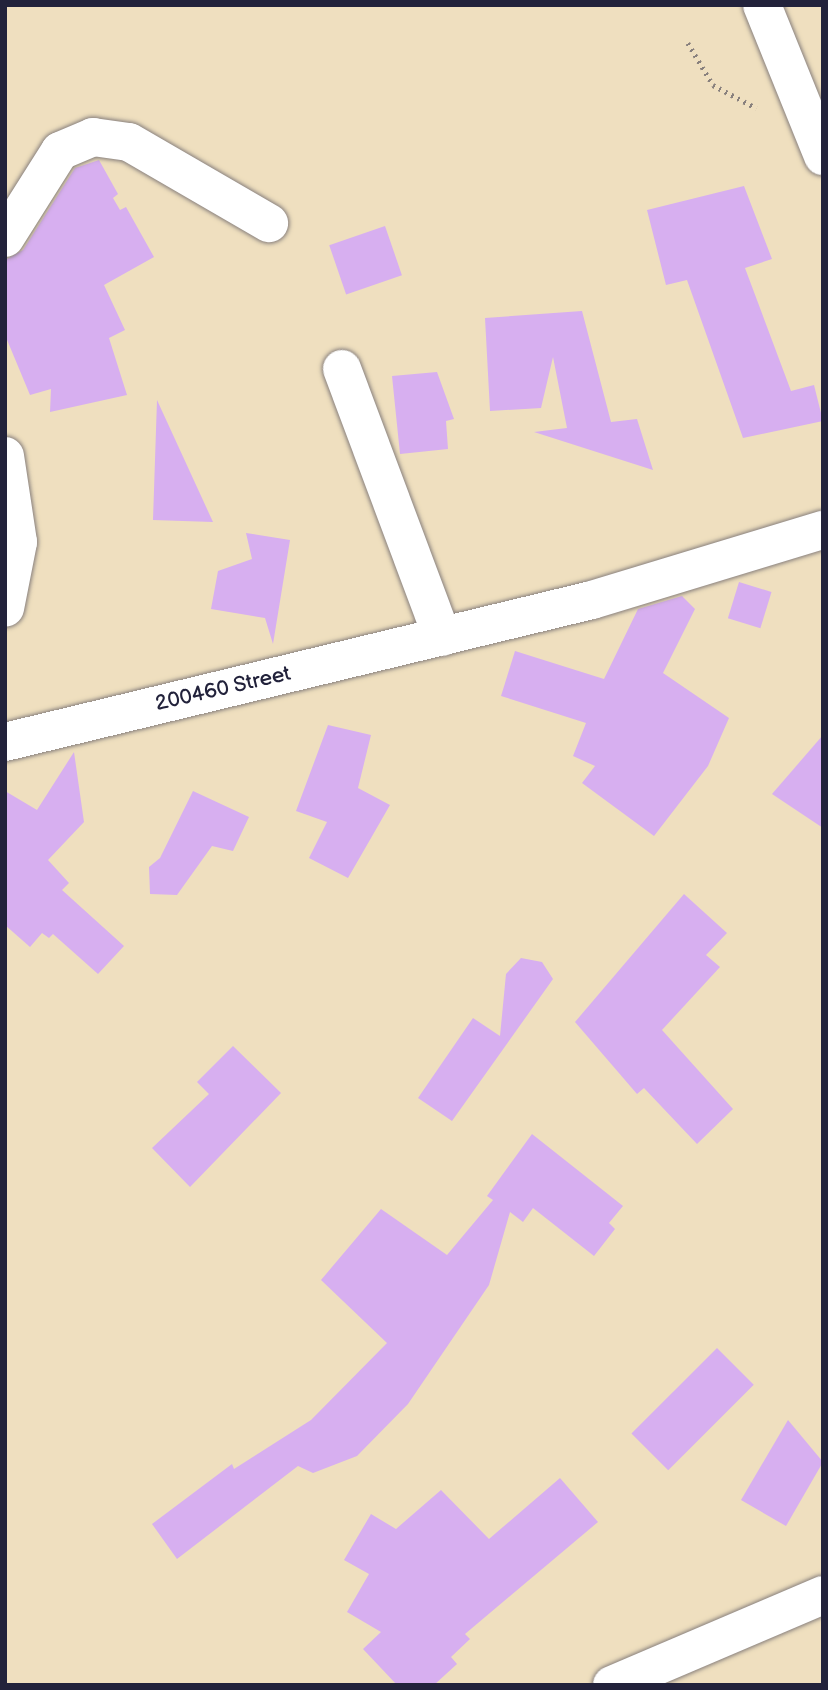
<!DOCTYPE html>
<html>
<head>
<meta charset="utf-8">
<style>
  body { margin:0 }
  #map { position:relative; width:828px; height:1690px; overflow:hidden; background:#efdfbf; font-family:"Balsamiq Sans",sans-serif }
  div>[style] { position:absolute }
  .building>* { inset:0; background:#d7aff0; transform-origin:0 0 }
  .path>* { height:4.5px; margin-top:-2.25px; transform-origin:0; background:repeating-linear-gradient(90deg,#88807d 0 2px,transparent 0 7px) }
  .roads { filter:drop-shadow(0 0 2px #88807d) drop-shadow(0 0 2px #88807d) }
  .minor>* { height:38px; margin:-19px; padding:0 19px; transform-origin:19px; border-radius:19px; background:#fff }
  span { translate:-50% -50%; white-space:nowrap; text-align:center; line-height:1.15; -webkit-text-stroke:7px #fff; paint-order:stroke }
  .street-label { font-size:21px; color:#22223b }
  .frame { position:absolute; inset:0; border:7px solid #22223b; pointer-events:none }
</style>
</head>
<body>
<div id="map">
  <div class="building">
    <div style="clip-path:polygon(99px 160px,118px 194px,113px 198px,120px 210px,126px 207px,154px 257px,104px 285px,125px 330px,109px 338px,127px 395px,50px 412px,51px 389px,30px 395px,5px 335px,5px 260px,23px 250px,75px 168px)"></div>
    <div style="clip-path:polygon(744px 186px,772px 259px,745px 268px,791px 391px,814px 385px,823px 421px,743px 438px,687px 280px,666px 285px,647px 210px)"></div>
    <div style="left:385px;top:226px;width:52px;height:59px;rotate:71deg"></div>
    <div style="clip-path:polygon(582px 311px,611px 422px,637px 419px,653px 470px,534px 432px,567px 428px,553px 357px,541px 408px,490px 411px,485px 318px)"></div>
    <div style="clip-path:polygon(437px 372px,454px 419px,446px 421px,448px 449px,400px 454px,392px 376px)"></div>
    <div style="clip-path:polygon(157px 400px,213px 522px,153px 520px)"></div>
    <div style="clip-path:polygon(246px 533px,290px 540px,273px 644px,265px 618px,211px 609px,218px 571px,252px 559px)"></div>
    <div style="left:739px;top:582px;width:34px;height:38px;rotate:17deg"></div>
    <div style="clip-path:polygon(682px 596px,695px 609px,663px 673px,729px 718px,708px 766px,654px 836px,582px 783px,595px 766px,573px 756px,586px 723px,501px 696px,515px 651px,604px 679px,638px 609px)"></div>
    <div style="clip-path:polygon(328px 725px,371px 735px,358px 788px,390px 805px,348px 878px,309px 858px,327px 822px,296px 811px)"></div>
    <div style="clip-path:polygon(823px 735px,823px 828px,772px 794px)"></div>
    <div style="clip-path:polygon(74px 752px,84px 822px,48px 860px,69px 883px,62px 890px,124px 946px,98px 974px,53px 934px,49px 938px,42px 933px,30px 947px,5px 925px,5px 791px,37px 810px)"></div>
    <div style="clip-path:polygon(193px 791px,249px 817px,233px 851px,212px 846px,177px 895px,150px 894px,149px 867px,160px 858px)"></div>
    <div style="clip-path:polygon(684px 894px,727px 933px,706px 955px,720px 967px,662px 1030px,733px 1109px,697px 1144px,644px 1088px,637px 1094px,575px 1022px)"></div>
    <div style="clip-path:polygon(521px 958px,542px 962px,553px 979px,452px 1121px,418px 1098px,473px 1018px,500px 1036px,506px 974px)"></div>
    <div style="clip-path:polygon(233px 1046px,281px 1093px,190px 1187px,152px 1148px,209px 1094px,197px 1082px)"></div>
    <div style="clip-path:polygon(532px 1134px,623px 1206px,609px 1223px,615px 1229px,594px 1256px,533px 1208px,523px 1222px,510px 1212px,489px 1285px,408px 1404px,357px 1456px,313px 1473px,298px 1466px,177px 1559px,152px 1524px,232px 1464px,234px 1469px,311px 1420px,387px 1343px,321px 1280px,381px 1209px,447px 1255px,493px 1200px,487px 1196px)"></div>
    <div style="left:717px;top:1348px;width:52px;height:121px;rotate:45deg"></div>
    <div style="clip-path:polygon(788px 1420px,823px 1462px,786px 1526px,741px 1500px)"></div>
    <div style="clip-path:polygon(560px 1478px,598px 1522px,465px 1634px,470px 1639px,451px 1657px,457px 1664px,434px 1685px,397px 1685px,363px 1649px,381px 1632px,347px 1612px,369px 1574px,344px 1560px,371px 1514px,396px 1529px,441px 1490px,489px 1539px)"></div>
  </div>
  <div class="path">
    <div style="left:688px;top:43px;width:49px;rotate:59.2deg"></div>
    <div style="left:713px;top:85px;width:49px;rotate:28.1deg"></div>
  </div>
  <div class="roads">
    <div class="minor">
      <div style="left:762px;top:5px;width:163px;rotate:68deg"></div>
      <div style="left:5px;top:238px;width:103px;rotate:-57.7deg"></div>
      <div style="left:60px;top:151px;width:36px;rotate:-23deg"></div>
      <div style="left:93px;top:137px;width:36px;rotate:8deg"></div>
      <div style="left:129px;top:142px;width:162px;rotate:30.1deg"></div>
      <div style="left:342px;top:369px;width:286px;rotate:69.5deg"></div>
      <div style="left:5px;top:456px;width:87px;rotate:81.4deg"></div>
      <div style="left:18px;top:542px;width:67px;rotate:101.1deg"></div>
      <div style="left:5px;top:742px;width:604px;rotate:-13.6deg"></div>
      <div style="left:592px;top:600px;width:241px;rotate:-16.9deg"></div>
      <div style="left:612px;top:1685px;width:229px;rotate:-23.1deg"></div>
    </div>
  </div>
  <div class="street-label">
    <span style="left:223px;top:689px;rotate:-13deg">200460 Street</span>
  </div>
  <div class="frame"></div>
</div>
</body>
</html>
